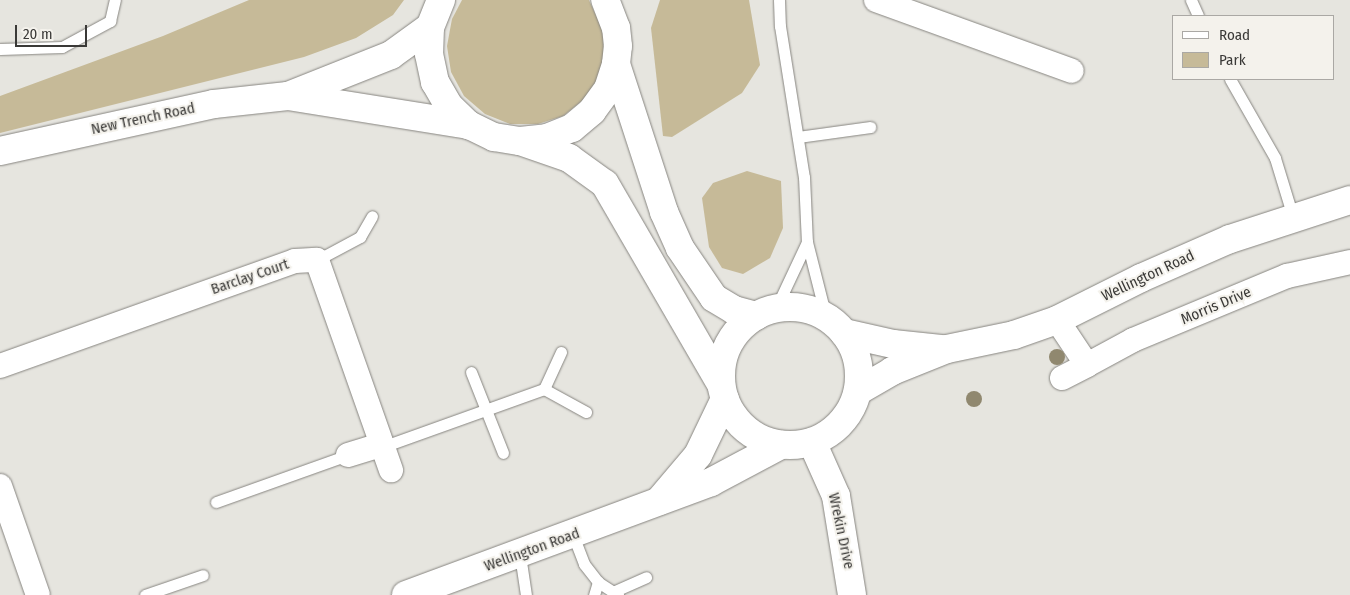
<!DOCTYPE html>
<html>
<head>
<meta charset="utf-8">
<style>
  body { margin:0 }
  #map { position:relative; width:1350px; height:595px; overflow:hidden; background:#e6e5df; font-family:"Fira Sans Condensed",sans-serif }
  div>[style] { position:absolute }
  .green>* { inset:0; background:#c6ba98 }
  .roads { filter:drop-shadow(0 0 1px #878580) drop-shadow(0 0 1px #878580) }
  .service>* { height:11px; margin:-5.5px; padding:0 5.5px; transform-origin:5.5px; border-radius:5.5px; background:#fff }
  .minor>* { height:24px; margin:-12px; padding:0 12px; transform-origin:12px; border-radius:12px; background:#fff }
  .tertiary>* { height:28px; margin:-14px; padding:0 14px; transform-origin:14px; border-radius:14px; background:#fff }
  .tertiary>.ring { margin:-14px; padding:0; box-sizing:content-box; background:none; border:28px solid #fff; border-radius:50% }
  .trunk>* { height:28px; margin:-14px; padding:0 14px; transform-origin:14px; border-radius:14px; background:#fff }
  .trees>* { width:16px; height:16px; margin:-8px; border-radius:50%; background:#90886f }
  span { translate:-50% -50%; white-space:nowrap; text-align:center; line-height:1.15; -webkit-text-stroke:4px #f4f2ec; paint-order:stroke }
  .street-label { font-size:15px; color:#3a3937 }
  .legend { position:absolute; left:1172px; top:15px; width:162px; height:65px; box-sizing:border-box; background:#f4f2ec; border:1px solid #aaa8a4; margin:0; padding:6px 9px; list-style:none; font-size:15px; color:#3a3937 }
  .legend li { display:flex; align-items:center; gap:10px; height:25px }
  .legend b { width:25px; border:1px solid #aaa8a4 }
  .scale { position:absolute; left:15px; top:25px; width:72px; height:22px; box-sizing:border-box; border:2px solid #3a3937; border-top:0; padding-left:6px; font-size:15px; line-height:18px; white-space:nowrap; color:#3a3937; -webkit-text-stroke:4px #f4f2ec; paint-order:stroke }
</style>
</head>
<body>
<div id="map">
  <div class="green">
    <div style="clip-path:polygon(249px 0,404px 0,393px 15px,356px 38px,304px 57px,0 133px,0 96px,163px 36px)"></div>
    <div style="clip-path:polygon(462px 0,589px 0,603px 31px,604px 56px,597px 80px,583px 100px,563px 116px,538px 124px,510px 124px,485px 114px,464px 96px,451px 72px,447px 46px,452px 19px)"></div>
    <div style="clip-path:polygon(660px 0,749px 0,760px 65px,742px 93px,672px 137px,663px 136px,651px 28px)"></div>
    <div style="clip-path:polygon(747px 171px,781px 181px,783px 228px,770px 258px,743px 274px,722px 268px,709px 247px,702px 198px,713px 183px)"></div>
  </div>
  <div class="roads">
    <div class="service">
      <div style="left:779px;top:0;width:26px;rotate:88deg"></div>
      <div style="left:780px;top:26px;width:153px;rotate:81deg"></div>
      <div style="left:804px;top:177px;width:65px;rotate:87.4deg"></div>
      <div style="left:807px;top:242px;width:77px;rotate:75.8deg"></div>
      <div style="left:1191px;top:0;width:17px;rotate:66deg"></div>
      <div style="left:0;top:49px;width:62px;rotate:-1.8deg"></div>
      <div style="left:62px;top:47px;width:55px;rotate:-28.4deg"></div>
      <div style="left:110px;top:21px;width:22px;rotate:-77deg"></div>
      <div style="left:1230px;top:79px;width:91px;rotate:60.3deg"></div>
      <div style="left:1275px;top:158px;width:62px;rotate:73deg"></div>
      <div style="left:798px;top:137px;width:73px;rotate:-7.9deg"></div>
      <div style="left:317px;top:260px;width:49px;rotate:-28.1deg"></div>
      <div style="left:360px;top:237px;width:24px;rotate:-60deg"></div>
      <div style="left:776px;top:308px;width:73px;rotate:-64.8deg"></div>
      <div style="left:561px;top:352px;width:41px;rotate:114.7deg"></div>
      <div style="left:544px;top:389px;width:48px;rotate:28.7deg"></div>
      <div style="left:471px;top:372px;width:87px;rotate:68.4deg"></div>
      <div style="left:382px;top:447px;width:172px;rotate:-19.7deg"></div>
      <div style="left:216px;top:502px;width:140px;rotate:-19.6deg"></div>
      <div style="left:573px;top:535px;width:31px;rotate:69deg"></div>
      <div style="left:584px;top:564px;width:23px;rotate:52deg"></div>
      <div style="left:598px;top:582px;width:24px;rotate:33deg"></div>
      <div style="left:520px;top:555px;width:40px;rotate:81.5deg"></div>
      <div style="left:615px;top:591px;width:34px;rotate:-24deg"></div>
      <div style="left:145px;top:595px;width:61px;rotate:-19deg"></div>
      <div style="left:594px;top:595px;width:14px;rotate:-73deg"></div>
    </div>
    <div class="minor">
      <div style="left:876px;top:0;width:208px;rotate:19.9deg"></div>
      <div style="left:1057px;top:320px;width:54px;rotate:56.3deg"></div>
      <div style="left:1087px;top:365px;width:52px;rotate:-28.5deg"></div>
      <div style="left:1133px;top:340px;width:167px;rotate:-22.6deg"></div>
      <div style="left:1287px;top:276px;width:65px;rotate:-12.5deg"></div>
      <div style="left:0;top:366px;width:313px;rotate:-19.6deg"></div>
      <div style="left:295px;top:261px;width:22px;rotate:-3deg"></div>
      <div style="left:317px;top:260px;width:223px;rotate:70.6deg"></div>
      <div style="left:1062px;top:378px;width:28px;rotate:-27deg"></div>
      <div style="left:348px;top:455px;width:34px;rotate:-17deg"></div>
      <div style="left:0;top:486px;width:115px;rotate:70.8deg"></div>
    </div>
    <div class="tertiary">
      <div style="left:616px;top:64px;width:156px;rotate:72deg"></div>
      <div style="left:664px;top:212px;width:39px;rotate:66deg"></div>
      <div style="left:680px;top:248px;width:60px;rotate:55.8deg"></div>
      <div style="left:714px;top:298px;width:23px;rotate:31deg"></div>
      <div style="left:734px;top:310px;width:23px;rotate:15deg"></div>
      <div style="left:520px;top:141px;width:52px;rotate:19.1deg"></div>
      <div style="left:569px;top:158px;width:44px;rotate:35.8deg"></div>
      <div style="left:605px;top:184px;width:231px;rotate:59.9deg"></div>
      <div class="ring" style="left:721px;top:307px;width:110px;height:110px"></div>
      <div style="left:844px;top:333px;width:50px;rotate:12.7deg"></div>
      <div style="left:893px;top:344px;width:48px;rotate:5.9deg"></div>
      <div style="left:858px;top:391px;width:39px;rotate:-30deg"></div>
      <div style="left:892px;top:371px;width:59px;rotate:-21.8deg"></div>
      <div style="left:947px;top:349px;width:68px;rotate:-11.8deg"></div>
      <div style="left:1014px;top:335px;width:46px;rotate:-19.2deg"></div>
      <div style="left:1057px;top:320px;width:94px;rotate:-26.6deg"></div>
      <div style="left:1141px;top:278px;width:97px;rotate:-23.7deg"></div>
      <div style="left:1230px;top:239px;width:126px;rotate:-18deg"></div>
      <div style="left:812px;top:442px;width:59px;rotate:66deg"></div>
      <div style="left:836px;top:496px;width:100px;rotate:80.8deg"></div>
      <div style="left:659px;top:501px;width:60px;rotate:-49.7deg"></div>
      <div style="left:698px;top:455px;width:62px;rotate:-64.3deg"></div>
      <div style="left:406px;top:595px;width:325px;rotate:-20.3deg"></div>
      <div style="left:711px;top:482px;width:79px;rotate:-27.9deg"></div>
    </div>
    <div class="trunk">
      <div style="left:441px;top:0;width:29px;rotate:112deg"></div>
      <div style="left:430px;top:27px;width:27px;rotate:92deg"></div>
      <div style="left:429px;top:54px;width:29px;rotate:78deg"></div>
      <div style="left:435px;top:82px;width:28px;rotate:60deg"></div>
      <div style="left:449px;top:106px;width:28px;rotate:44deg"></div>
      <div style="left:469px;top:125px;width:28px;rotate:26deg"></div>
      <div style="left:494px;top:137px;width:26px;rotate:9deg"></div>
      <div style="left:520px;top:141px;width:27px;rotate:-6deg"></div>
      <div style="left:547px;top:138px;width:27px;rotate:-22deg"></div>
      <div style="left:572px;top:128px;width:26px;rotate:-40deg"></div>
      <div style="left:592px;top:111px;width:27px;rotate:-54deg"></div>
      <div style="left:608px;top:89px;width:26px;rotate:-72deg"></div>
      <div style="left:616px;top:64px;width:18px;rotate:-84deg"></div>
      <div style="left:618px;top:46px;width:18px;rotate:-96deg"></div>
      <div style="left:616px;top:28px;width:30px;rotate:-111deg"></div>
      <div style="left:288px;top:96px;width:111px;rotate:-21.7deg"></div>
      <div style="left:391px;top:55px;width:48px;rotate:-35.7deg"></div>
      <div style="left:0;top:151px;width:219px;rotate:-12.4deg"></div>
      <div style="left:214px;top:104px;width:74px;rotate:-6.2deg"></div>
      <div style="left:288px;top:96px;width:183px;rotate:9.1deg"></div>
    </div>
  </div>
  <div class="trees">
    <div style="left:1057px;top:357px"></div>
    <div style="left:974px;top:399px"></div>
  </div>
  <div class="street-label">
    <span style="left:143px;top:119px;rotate:-12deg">New Trench Road</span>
    <span style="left:1148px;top:276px;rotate:-25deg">Wellington Road</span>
    <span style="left:250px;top:277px;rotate:-19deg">Barclay Court</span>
    <span style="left:1216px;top:306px;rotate:-23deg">Morris Drive</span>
    <span style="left:841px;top:531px;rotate:78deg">Wrekin Drive</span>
    <span style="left:532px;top:550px;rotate:-20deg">Wellington Road</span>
  </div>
  <ul class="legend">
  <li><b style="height:6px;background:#fff"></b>Road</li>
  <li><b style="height:14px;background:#c6ba98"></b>Park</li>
  </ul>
  <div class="scale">20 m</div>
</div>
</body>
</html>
